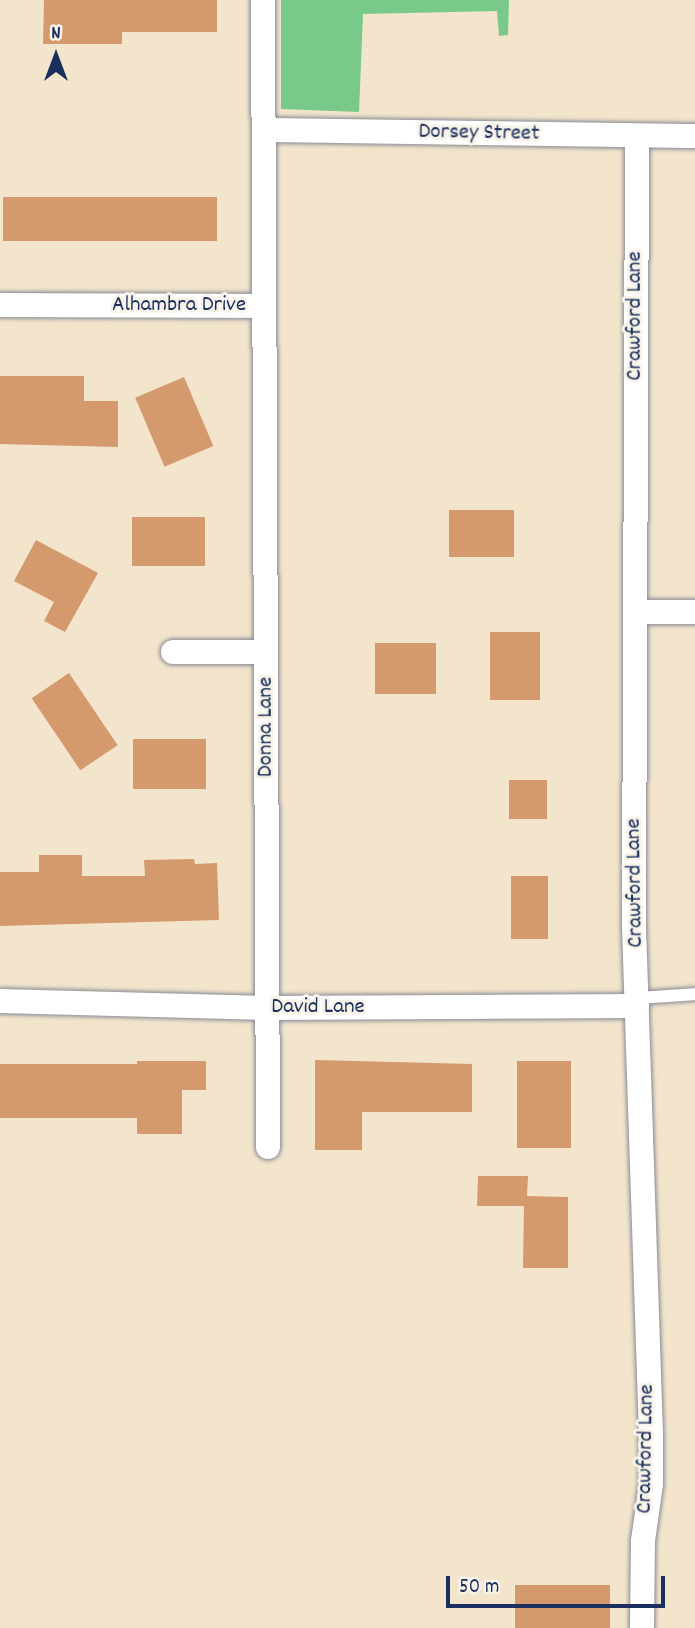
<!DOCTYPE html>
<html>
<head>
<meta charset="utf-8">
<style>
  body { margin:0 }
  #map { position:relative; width:695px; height:1628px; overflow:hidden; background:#f3e5cc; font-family:Dekko,sans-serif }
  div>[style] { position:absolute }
  .green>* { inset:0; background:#78c98a }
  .building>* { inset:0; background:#d4996d; transform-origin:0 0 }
  .roads { filter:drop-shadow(0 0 2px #878a95) drop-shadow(0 0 2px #878a95) }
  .service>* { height:12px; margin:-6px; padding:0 6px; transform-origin:6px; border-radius:6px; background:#fff }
  .minor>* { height:24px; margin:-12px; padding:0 12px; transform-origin:12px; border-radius:12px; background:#fff }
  span { translate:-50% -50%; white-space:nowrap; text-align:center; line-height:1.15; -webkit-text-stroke:6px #f7f3e8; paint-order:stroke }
  .street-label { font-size:23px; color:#1b2f5e }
  .north { position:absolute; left:21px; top:21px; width:70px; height:70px; -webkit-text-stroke:5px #f7f3e8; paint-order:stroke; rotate:0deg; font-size:19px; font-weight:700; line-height:28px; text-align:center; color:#1b2f5e }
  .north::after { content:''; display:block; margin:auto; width:24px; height:32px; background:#1b2f5e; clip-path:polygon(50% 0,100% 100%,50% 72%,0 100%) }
  .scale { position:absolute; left:446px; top:1576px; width:219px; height:32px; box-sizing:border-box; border:4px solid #1b2f5e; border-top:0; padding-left:9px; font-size:21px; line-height:24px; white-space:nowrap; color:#1b2f5e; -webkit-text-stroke:5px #f7f3e8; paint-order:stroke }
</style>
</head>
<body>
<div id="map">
  <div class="green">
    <div style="clip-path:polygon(281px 0,509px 0,508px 35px,499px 36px,497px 11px,363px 14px,359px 112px,281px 109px)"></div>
  </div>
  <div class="building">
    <div style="clip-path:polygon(217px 0,217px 32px,122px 32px,122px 44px,43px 44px,44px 0)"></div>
    <div style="left:3px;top:197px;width:214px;height:44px"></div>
    <div style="clip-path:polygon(0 376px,84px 376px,84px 401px,118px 401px,118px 447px,0 444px)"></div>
    <div style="left:184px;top:377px;width:75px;height:53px;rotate:67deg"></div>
    <div style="left:449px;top:510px;width:65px;height:47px"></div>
    <div style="left:132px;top:517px;width:73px;height:49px"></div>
    <div style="clip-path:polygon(36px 540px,98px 573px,65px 632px,44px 621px,54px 602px,14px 581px)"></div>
    <div style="left:490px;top:632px;width:50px;height:68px"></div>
    <div style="left:375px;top:643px;width:61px;height:51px"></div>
    <div style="left:69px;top:673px;width:87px;height:45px;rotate:56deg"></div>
    <div style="left:133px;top:739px;width:73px;height:50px"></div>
    <div style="left:509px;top:780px;width:38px;height:39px"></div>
    <div style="clip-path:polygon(39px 855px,82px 855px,82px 876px,145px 876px,144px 860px,194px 859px,195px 864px,217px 863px,219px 920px,0 926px,0 872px,39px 872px)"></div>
    <div style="left:511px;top:876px;width:37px;height:63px"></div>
    <div style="clip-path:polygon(315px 1060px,472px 1064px,472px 1112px,362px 1112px,362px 1150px,315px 1150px)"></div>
    <div style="clip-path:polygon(137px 1061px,206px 1061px,206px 1090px,182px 1090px,182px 1134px,137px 1134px,137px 1118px,0 1118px,0 1064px,137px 1064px)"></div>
    <div style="left:517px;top:1061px;width:54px;height:87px"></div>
    <div style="clip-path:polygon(478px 1176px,528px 1176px,527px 1196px,568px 1197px,568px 1268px,523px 1268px,524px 1206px,477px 1206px)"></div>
    <div style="left:610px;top:1585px;width:43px;height:95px;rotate:90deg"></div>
  </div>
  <div class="roads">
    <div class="service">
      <div style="left:637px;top:998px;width:58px;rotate:-3.9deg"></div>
    </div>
    <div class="minor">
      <div style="left:263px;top:0;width:1147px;rotate:89.75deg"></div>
      <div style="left:264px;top:130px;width:431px;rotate:0.8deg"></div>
      <div style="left:637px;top:136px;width:791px;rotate:90.22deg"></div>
      <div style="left:634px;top:927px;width:506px;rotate:88.08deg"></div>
      <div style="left:651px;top:1433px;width:51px;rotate:90deg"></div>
      <div style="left:651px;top:1484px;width:58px;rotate:98deg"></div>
      <div style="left:643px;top:1541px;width:87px;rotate:90.7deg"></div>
      <div style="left:0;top:305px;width:264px;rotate:0.2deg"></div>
      <div style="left:635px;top:612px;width:60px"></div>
      <div style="left:173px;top:652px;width:93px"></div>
      <div style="left:0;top:1001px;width:268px;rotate:1.5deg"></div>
      <div style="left:268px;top:1008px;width:369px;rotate:-0.3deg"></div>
    </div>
  </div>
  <div class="street-label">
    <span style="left:479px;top:134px;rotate:1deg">Dorsey Street</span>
    <span style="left:179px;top:306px">Alhambra Drive</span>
    <span style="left:636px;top:316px;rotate:-90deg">Crawford Lane</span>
    <span style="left:267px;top:727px;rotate:-90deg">Donna Lane</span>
    <span style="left:636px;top:883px;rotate:-91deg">Crawford Lane</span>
    <span style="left:318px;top:1008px">David Lane</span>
    <span style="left:647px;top:1449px;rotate:-89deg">Crawford Lane</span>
  </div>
  <div class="north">N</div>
  <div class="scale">50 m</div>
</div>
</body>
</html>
